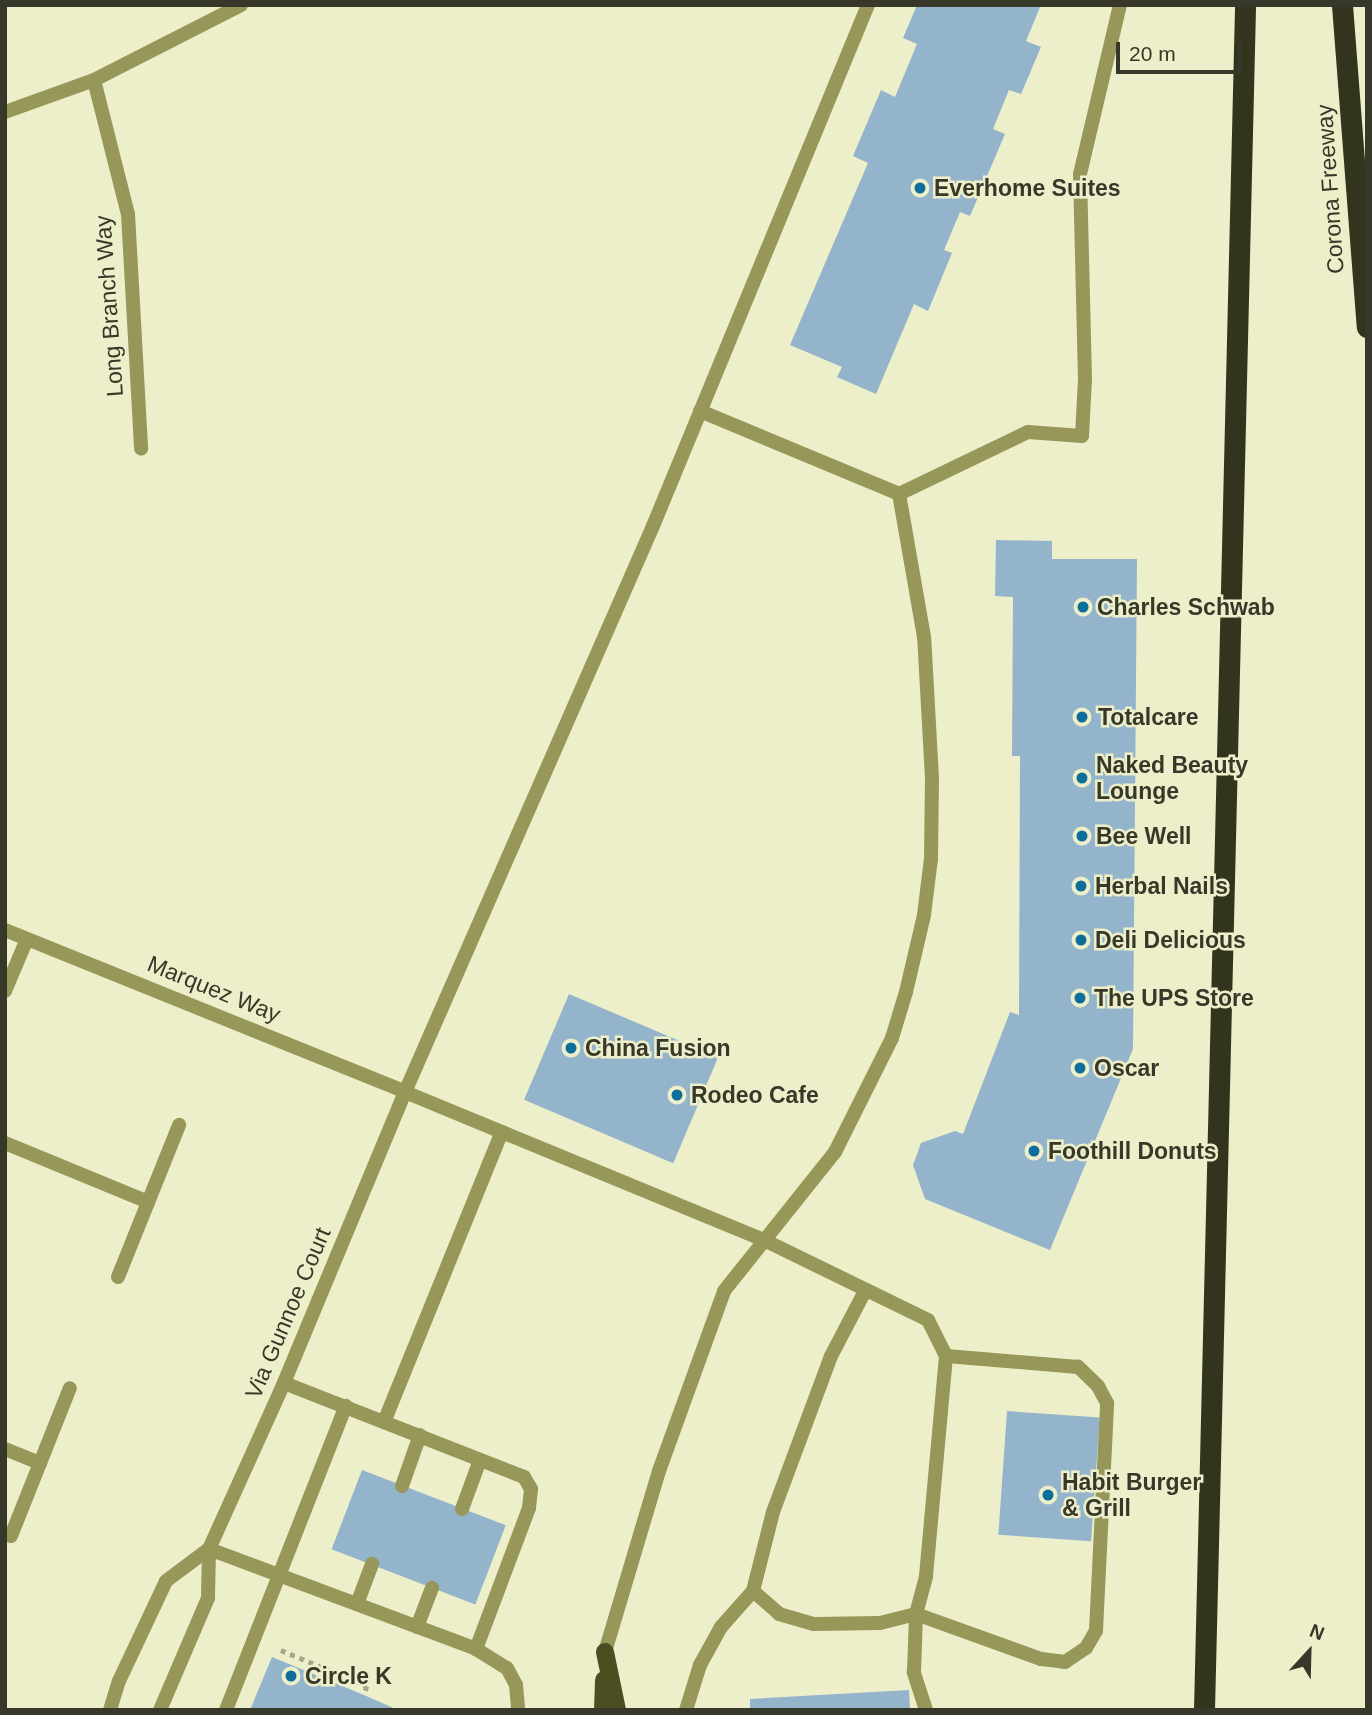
<!DOCTYPE html>
<html>
<head>
<meta charset="utf-8">
<style>
  body { margin:0 }
  #map { position:relative; width:1372px; height:1715px; overflow:hidden; background:#edefca; font-family:Helvetica,sans-serif }
  div>[style] { position:absolute }
  .building>* { inset:0; background:#93b4ca; transform-origin:0 0 }
  .path>* { height:4.5px; margin-top:-2.25px; transform-origin:0; background:repeating-linear-gradient(90deg,#a4a68a 0 5px,transparent 0 10px) }
  .service>* { height:14px; margin:-7px; padding:0 7px; transform-origin:7px; border-radius:7px; background:#969758 }
  .minor>* { height:14px; margin:-7px; padding:0 7px; transform-origin:7px; border-radius:7px; background:#969758 }
  .primary>* { height:18px; margin:-9px; padding:0 9px; transform-origin:9px; border-radius:9px; background:#4d4d22 }
  .motorway>* { height:21px; margin:-10.5px; padding:0 10.5px; transform-origin:10.5px; border-radius:10.5px; background:#33341d }
  .dots>* { width:19px; height:19px; translate:-50% -50%; box-sizing:border-box; border:4px solid #edefca; border-radius:50% }
  span { translate:-50% -50%; white-space:nowrap; text-align:center; line-height:1.15; -webkit-text-stroke:5px #edefca; paint-order:stroke }
  .poi-label { font-size:23px; color:#373829; font-weight:700 }
  .left { translate:0 -50%; text-align:left }
  .street-label { font-size:23px; color:#373829 }
  .frame { position:absolute; inset:0; border:7px solid #373829; pointer-events:none }
  .north { position:absolute; left:1274px; top:1617px; width:70px; height:70px; -webkit-text-stroke:5px #edefca; paint-order:stroke; rotate:22deg; font-size:19px; font-weight:700; line-height:28px; text-align:center; color:#373829 }
  .north::after { content:''; display:block; margin:auto; width:24px; height:32px; background:#373829; clip-path:polygon(50% 0,100% 100%,50% 72%,0 100%) }
  .scale { position:absolute; left:1116px; top:42px; width:126px; height:32px; box-sizing:border-box; border:4px solid #373829; border-top:0; padding-left:9px; font-size:21px; line-height:24px; white-space:nowrap; color:#373829; -webkit-text-stroke:5px #edefca; paint-order:stroke }
</style>
</head>
<body>
<div id="map">
  <div class="building">
    <div style="clip-path:polygon(917px 5px,1041px 5px,1026px 41px,1041px 47px,1021px 94px,1009px 90px,993px 129px,1005px 134px,970px 216px,960px 212px,944px 250px,952px 253px,928px 311px,914px 304px,876px 394px,837px 377px,842px 367px,790px 345px,868px 163px,853px 156px,881px 90px,895px 97px,917px 44px,903px 38px)"></div>
    <div style="clip-path:polygon(996px 540px,1052px 541px,1052px 559px,1137px 559px,1133px 1049px,1050px 1250px,925px 1199px,913px 1165px,921px 1143px,955px 1131px,963px 1134px,1010px 1012px,1019px 1015px,1020px 756px,1012px 756px,1013px 597px,995px 596px)"></div>
    <div style="left:569px;top:994px;width:162px;height:115px;rotate:23deg"></div>
    <div style="left:1007px;top:1411px;width:93px;height:124px;rotate:4deg"></div>
    <div style="left:362px;top:1470px;width:154px;height:85px;rotate:21deg"></div>
    <div style="clip-path:polygon(272px 1657px,364px 1695px,398px 1710px,250px 1710px)"></div>
    <div style="clip-path:polygon(909px 1690px,910px 1710px,750px 1710px,750px 1699px)"></div>
  </div>
  <div class="path">
    <div style="left:281px;top:1650px;width:93px;rotate:22.7deg"></div>
    <div style="left:367px;top:1686px;width:9px;rotate:108deg"></div>
  </div>
  <div class="service">
    <div style="left:700px;top:411px;width:216px;rotate:22.6deg"></div>
    <div style="left:5px;top:1143px;width:155px;rotate:22.4deg"></div>
    <div style="left:118px;top:1277px;width:164px;rotate:-68.1deg"></div>
    <div style="left:865px;top:1291px;width:73px;rotate:117.6deg"></div>
    <div style="left:831px;top:1356px;width:166px;rotate:110.4deg"></div>
    <div style="left:773px;top:1512px;width:81px;rotate:104.2deg"></div>
    <div style="left:753px;top:1591px;width:35px;rotate:41deg"></div>
    <div style="left:779px;top:1614px;width:36px;rotate:16deg"></div>
    <div style="left:814px;top:1624px;width:66px;rotate:-0.9deg"></div>
    <div style="left:880px;top:1623px;width:37px;rotate:-14deg"></div>
    <div style="left:916px;top:1614px;width:39px;rotate:-75deg"></div>
    <div style="left:926px;top:1576px;width:221px;rotate:-84.8deg"></div>
    <div style="left:946px;top:1356px;width:40px;rotate:-116.6deg"></div>
    <div style="left:928px;top:1320px;width:182px;rotate:-154deg"></div>
    <div style="left:764px;top:1240px;width:388px;rotate:-157.6deg"></div>
    <div style="left:405px;top:1092px;width:618px;rotate:-66.34deg"></div>
    <div style="left:653px;top:526px;width:564px;rotate:-67.58deg"></div>
    <div style="left:284px;top:1383px;width:258px;rotate:21.4deg"></div>
    <div style="left:524px;top:1477px;width:14px;rotate:60deg"></div>
    <div style="left:531px;top:1489px;width:19px;rotate:96deg"></div>
    <div style="left:529px;top:1508px;width:151px;rotate:110.6deg"></div>
    <div style="left:384px;top:1422px;width:313px;rotate:-67.9deg"></div>
    <div style="left:5px;top:1449px;width:38px;rotate:22deg"></div>
    <div style="left:402px;top:1486px;width:54px;rotate:-70.6deg"></div>
    <div style="left:462px;top:1509px;width:52px;rotate:-69.8deg"></div>
    <div style="left:11px;top:1536px;width:159px;rotate:-68.3deg"></div>
    <div style="left:209px;top:1549px;width:285px;rotate:20.5deg"></div>
    <div style="left:476px;top:1649px;width:36px;rotate:32deg"></div>
    <div style="left:507px;top:1668px;width:19px;rotate:62deg"></div>
    <div style="left:516px;top:1685px;width:25px;rotate:85deg"></div>
    <div style="left:357px;top:1604px;width:43px;rotate:-69.4deg"></div>
    <div style="left:417px;top:1627px;width:42px;rotate:-69deg"></div>
    <div style="left:605px;top:1652px;width:189px;rotate:-73.4deg"></div>
    <div style="left:659px;top:1471px;width:191px;rotate:-70.1deg"></div>
    <div style="left:724px;top:1291px;width:178px;rotate:-51.4deg"></div>
    <div style="left:835px;top:1152px;width:127px;rotate:-63.4deg"></div>
    <div style="left:892px;top:1038px;width:48px;rotate:-73.1deg"></div>
    <div style="left:906px;top:992px;width:79px;rotate:-76.8deg"></div>
    <div style="left:924px;top:915px;width:56px;rotate:-82.9deg"></div>
    <div style="left:931px;top:859px;width:81px;rotate:-89.3deg"></div>
    <div style="left:932px;top:778px;width:141px;rotate:-93.2deg"></div>
    <div style="left:924px;top:637px;width:145px;rotate:-99.9deg"></div>
    <div style="left:899px;top:494px;width:143px;rotate:-25.7deg"></div>
    <div style="left:1028px;top:432px;width:54px;rotate:4.2deg"></div>
    <div style="left:1082px;top:436px;width:57px;rotate:-87deg"></div>
    <div style="left:1085px;top:379px;width:205px;rotate:-91.4deg"></div>
    <div style="left:1080px;top:174px;width:174px;rotate:-76.7deg"></div>
    <div style="left:226px;top:1710px;width:327px;rotate:-68.5deg"></div>
    <div style="left:686px;top:1710px;width:47px;rotate:-72.7deg"></div>
    <div style="left:700px;top:1665px;width:43px;rotate:-61.1deg"></div>
    <div style="left:721px;top:1627px;width:48px;rotate:-48.4deg"></div>
    <div style="left:926px;top:1710px;width:40px;rotate:-108deg"></div>
    <div style="left:914px;top:1672px;width:58px;rotate:-88deg"></div>
    <div style="left:916px;top:1614px;width:133px;rotate:19.8deg"></div>
    <div style="left:1041px;top:1659px;width:24px;rotate:7deg"></div>
    <div style="left:1065px;top:1662px;width:25px;rotate:-34deg"></div>
    <div style="left:1086px;top:1648px;width:20px;rotate:-60deg"></div>
    <div style="left:1096px;top:1631px;width:228px;rotate:-87.2deg"></div>
    <div style="left:1107px;top:1403px;width:19px;rotate:-118deg"></div>
    <div style="left:1098px;top:1386px;width:28px;rotate:-136deg"></div>
    <div style="left:1078px;top:1367px;width:132px;rotate:-175.2deg"></div>
  </div>
  <div class="minor">
    <div style="left:94px;top:80px;width:138px;rotate:75.8deg"></div>
    <div style="left:128px;top:214px;width:235px;rotate:86.8deg"></div>
    <div style="left:5px;top:112px;width:95px;rotate:-19.8deg"></div>
    <div style="left:94px;top:80px;width:165px;rotate:-27deg"></div>
    <div style="left:5px;top:930px;width:432px;rotate:22deg"></div>
    <div style="left:405px;top:1092px;width:315px;rotate:112.6deg"></div>
    <div style="left:284px;top:1383px;width:182px;rotate:114.3deg"></div>
    <div style="left:209px;top:1549px;width:49px;rotate:91.2deg"></div>
    <div style="left:208px;top:1598px;width:122px;rotate:113.2deg"></div>
    <div style="left:5px;top:991px;width:56px;rotate:-67.1deg"></div>
    <div style="left:110px;top:1710px;width:30px;rotate:-73deg"></div>
    <div style="left:119px;top:1681px;width:110px;rotate:-64.8deg"></div>
    <div style="left:166px;top:1581px;width:54px;rotate:-36.7deg"></div>
  </div>
  <div class="primary">
    <div style="left:605px;top:1652px;width:59px;rotate:78.3deg"></div>
    <div style="left:603px;top:1710px;width:30px;rotate:-88deg"></div>
  </div>
  <div class="motorway">
    <div style="left:1342px;top:5px;width:323px;rotate:85.6deg"></div>
    <div style="left:1204px;top:1710px;width:1705px;rotate:-88.62deg"></div>
  </div>
  <div class="dots">
    <div style="left:920px;top:188px;background:#0d6e9c"></div>
    <div style="left:1083px;top:607px;background:#0d6e9c"></div>
    <div style="left:1082px;top:717px;background:#0d6e9c"></div>
    <div style="left:1082px;top:778px;background:#0d6e9c"></div>
    <div style="left:1082px;top:836px;background:#0d6e9c"></div>
    <div style="left:1081px;top:886px;background:#0d6e9c"></div>
    <div style="left:1081px;top:940px;background:#0d6e9c"></div>
    <div style="left:1080px;top:998px;background:#0d6e9c"></div>
    <div style="left:571px;top:1048px;background:#0d6e9c"></div>
    <div style="left:1080px;top:1068px;background:#0d6e9c"></div>
    <div style="left:677px;top:1095px;background:#0d6e9c"></div>
    <div style="left:1034px;top:1151px;background:#0d6e9c"></div>
    <div style="left:1048px;top:1495px;background:#0d6e9c"></div>
    <div style="left:291px;top:1676px;background:#0d6e9c"></div>
  </div>
  <div class="poi-label">
    <span class="left" style="left:934px;top:188px">Everhome Suites</span>
    <span class="left" style="left:1097px;top:607px">Charles Schwab</span>
    <span class="left" style="left:1098px;top:717px">Totalcare</span>
    <span class="left" style="left:1096px;top:778px">Naked Beauty<br>Lounge</span>
    <span class="left" style="left:1096px;top:836px">Bee Well</span>
    <span class="left" style="left:1095px;top:886px">Herbal Nails</span>
    <span class="left" style="left:1095px;top:940px">Deli Delicious</span>
    <span class="left" style="left:1094px;top:998px">The UPS Store</span>
    <span class="left" style="left:585px;top:1048px">China Fusion</span>
    <span class="left" style="left:1094px;top:1068px">Oscar</span>
    <span class="left" style="left:691px;top:1095px">Rodeo Cafe</span>
    <span class="left" style="left:1048px;top:1151px">Foothill Donuts</span>
    <span class="left" style="left:1062px;top:1495px">Habit Burger<br>&amp; Grill</span>
    <span class="left" style="left:305px;top:1676px">Circle K</span>
  </div>
  <div class="street-label">
    <span style="left:1330px;top:189px;rotate:-94deg">Corona Freeway</span>
    <span style="left:109px;top:306px;rotate:-94deg">Long Branch Way</span>
    <span style="left:214px;top:989px;rotate:22deg">Marquez Way</span>
    <span style="left:288px;top:1313px;rotate:-67deg">Via Gunnoe Court</span>
  </div>
  <div class="frame"></div>
  <div class="north">N</div>
  <div class="scale">20 m</div>
</div>
</body>
</html>
